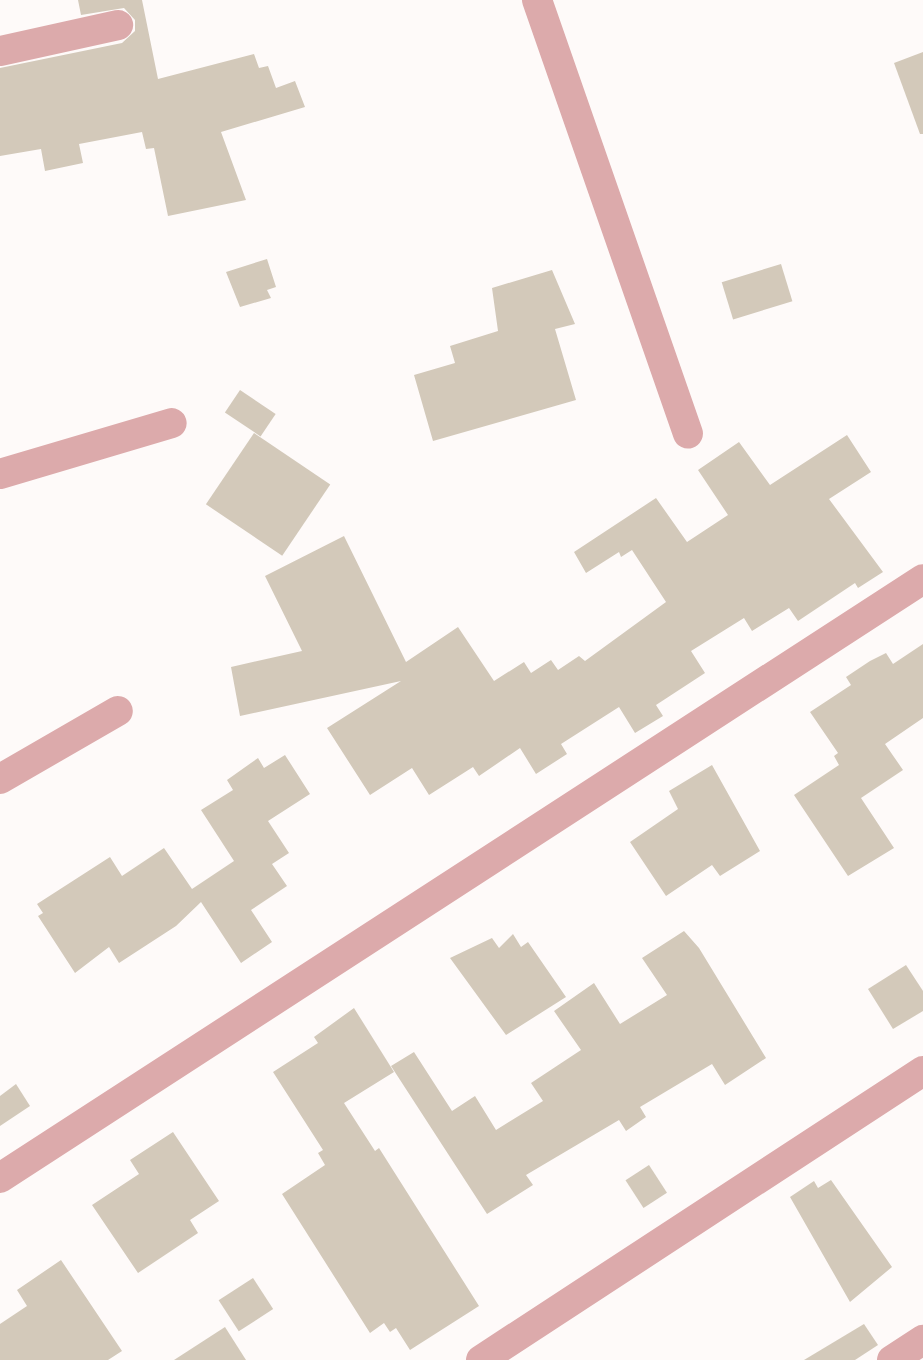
<!DOCTYPE html>
<html>
<head>
<meta charset="utf-8">
<style>
  body { margin:0 }
  #map { position:relative; width:923px; height:1360px; overflow:hidden; background:#fefaf9; font-family:"Golos Text",sans-serif }
  div>[style] { position:absolute }
  .building>* { inset:0; background:#d3c9ba; transform-origin:0 0 }
  .minor>* { height:30px; margin:-15px; padding:0 15px; transform-origin:15px; border-radius:15px; background:#dcaaab }
  span { translate:-50% -50%; white-space:nowrap; text-align:center; line-height:1.15; -webkit-text-stroke:6px #fff; paint-order:stroke }
</style>
</head>
<body>
<div id="map">
  <div class="building">
    <div style="clip-path:polygon(78px 0,142px 0,158px 79px,254px 54px,259px 68px,268px 66px,276px 88px,295px 81px,305px 107px,221px 132px,246px 200px,168px 216px,154px 148px,146px 149px,142px 132px,79px 144px,83px 163px,45px 171px,41px 149px,0 156px,0 68px,122px 43px,135px 31px,135px 20px,124px 8px,81px 15px)"></div>
    <div style="clip-path:polygon(923px 52px,923px 134px,920px 134px,894px 63px)"></div>
    <div style="clip-path:polygon(267px 259px,276px 287px,267px 290px,271px 298px,240px 307px,226px 272px)"></div>
    <div style="left:781px;top:264px;width:39px;height:62px;rotate:73deg"></div>
    <div style="clip-path:polygon(552px 270px,575px 324px,555px 329px,576px 400px,433px 441px,414px 375px,455px 363px,450px 346px,498px 331px,492px 288px)"></div>
    <div style="left:240px;top:390px;width:43px;height:27px;rotate:34deg"></div>
    <div style="left:254px;top:433px;width:92px;height:86px;rotate:34deg"></div>
    <div style="clip-path:polygon(847px 435px,871px 472px,829px 499px,883px 572px,858px 588px,855px 583px,798px 621px,789px 608px,752px 631px,744px 618px,691px 651px,705px 673px,656px 705px,663px 716px,635px 733px,619px 707px,561px 744px,567px 754px,536px 774px,520px 748px,479px 776px,473px 767px,429px 795px,412px 768px,370px 795px,327px 728px,401px 681px,240px 716px,231px 667px,302px 651px,265px 576px,344px 536px,406px 662px,458px 627px,494px 681px,524px 662px,531px 673px,551px 660px,558px 670px,579px 656px,585px 661px,666px 602px,632px 550px,621px 557px,619px 552px,586px 573px,574px 552px,656px 498px,687px 542px,728px 515px,698px 470px,739px 442px,770px 485px)"></div>
    <div style="clip-path:polygon(923px 644px,923px 718px,885px 744px,903px 770px,861px 798px,894px 848px,848px 876px,794px 795px,839px 765px,834px 756px,838px 753px,810px 712px,851px 685px,846px 677px,870px 661px,886px 653px,893px 664px)"></div>
    <div style="clip-path:polygon(285px 755px,310px 794px,268px 821px,289px 853px,272px 864px,287px 886px,251px 910px,272px 942px,241px 963px,201px 902px,176px 926px,119px 963px,109px 947px,75px 973px,38px 916px,43px 913px,37px 904px,110px 857px,122px 876px,164px 848px,192px 889px,234px 861px,201px 810px,233px 790px,227px 780px,258px 758px,264px 768px)"></div>
    <div style="clip-path:polygon(712px 765px,760px 851px,720px 876px,712px 865px,666px 896px,630px 842px,678px 809px,669px 791px)"></div>
    <div style="clip-path:polygon(684px 931px,699px 948px,766px 1058px,725px 1085px,712px 1064px,640px 1107px,646px 1117px,626px 1131px,619px 1120px,526px 1175px,533px 1185px,487px 1214px,391px 1066px,414px 1052px,452px 1111px,475px 1096px,496px 1130px,543px 1101px,531px 1083px,581px 1050px,554px 1011px,594px 983px,620px 1024px,667px 995px,642px 958px)"></div>
    <div style="clip-path:polygon(513px 934px,521px 947px,528px 942px,566px 997px,506px 1035px,450px 958px,492px 938px,499px 948px)"></div>
    <div style="clip-path:polygon(906px 965px,923px 991px,923px 1011px,893px 1029px,868px 989px)"></div>
    <div style="clip-path:polygon(354px 1008px,394px 1072px,344px 1103px,375px 1151px,379px 1148px,479px 1306px,410px 1350px,396px 1328px,390px 1332px,384px 1323px,370px 1333px,282px 1194px,325px 1165px,318px 1153px,323px 1150px,273px 1072px,318px 1043px,314px 1037px)"></div>
    <div style="clip-path:polygon(16px 1084px,30px 1106px,0 1126px,0 1096px)"></div>
    <div style="clip-path:polygon(173px 1132px,219px 1201px,190px 1220px,198px 1233px,138px 1273px,92px 1205px,139px 1174px,130px 1160px)"></div>
    <div style="left:649px;top:1165px;width:33px;height:28px;rotate:57deg"></div>
    <div style="clip-path:polygon(831px 1180px,892px 1267px,850px 1302px,790px 1197px,814px 1181px,818px 1188px)"></div>
    <div style="clip-path:polygon(61px 1260px,122px 1351px,108px 1360px,0 1360px,0 1324px,27px 1306px,17px 1290px)"></div>
    <div style="left:253px;top:1278px;width:37px;height:41px;rotate:57deg"></div>
    <div style="clip-path:polygon(864px 1324px,878px 1345px,855px 1360px,804px 1360px)"></div>
    <div style="clip-path:polygon(225px 1327px,246px 1360px,174px 1360px)"></div>
  </div>
  <div class="minor">
    <div style="left:537px;top:0;width:459px;rotate:70.8deg"></div>
    <div style="left:0;top:51px;width:121px;rotate:-12.4deg"></div>
    <div style="left:0;top:474px;width:179px;rotate:-16.5deg"></div>
    <div style="left:0;top:779px;width:136px;rotate:-30deg"></div>
    <div style="left:0;top:1178px;width:1100px;rotate:-32.98deg"></div>
    <div style="left:481px;top:1360px;width:528px;rotate:-33.18deg"></div>
    <div style="left:892px;top:1360px;width:37px;rotate:-33deg"></div>
  </div>
</div>
</body>
</html>
